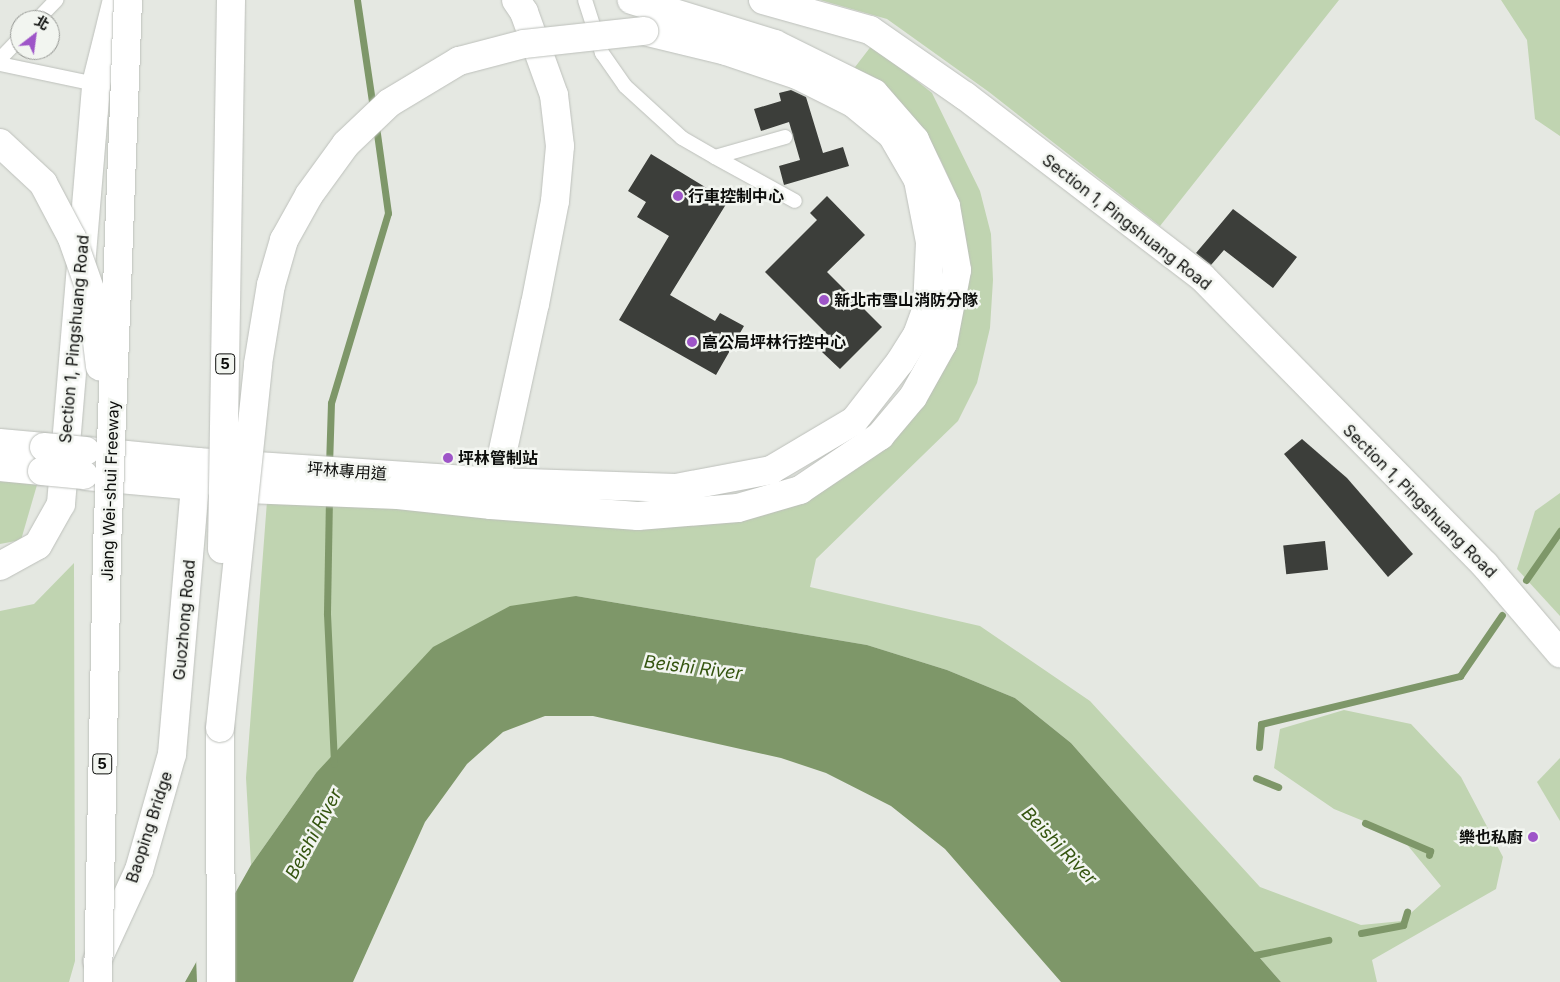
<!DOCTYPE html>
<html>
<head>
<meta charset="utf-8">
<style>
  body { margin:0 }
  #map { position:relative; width:1560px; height:982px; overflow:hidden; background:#e5e8e2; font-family:Inter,"Noto Sans TC",sans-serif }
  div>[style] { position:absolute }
  .green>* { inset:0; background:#c0d4b1 }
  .water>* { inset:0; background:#7e9769 }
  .pier>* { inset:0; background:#e5e8e2 }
  .stream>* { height:7px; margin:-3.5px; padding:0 3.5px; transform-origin:3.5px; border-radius:3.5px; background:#7e9769 }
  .building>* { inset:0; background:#3c3e3a; transform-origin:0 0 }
  .roads { filter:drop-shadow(0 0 1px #bdc0bb) drop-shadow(0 0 1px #bdc0bb) }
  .service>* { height:14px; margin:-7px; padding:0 7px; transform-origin:7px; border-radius:7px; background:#fff }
  .minor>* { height:28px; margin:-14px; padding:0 14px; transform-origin:14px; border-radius:14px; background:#fff }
  .tertiary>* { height:28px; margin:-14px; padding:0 14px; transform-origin:14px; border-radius:14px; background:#fff }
  .motorway>* { height:28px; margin:-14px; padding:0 14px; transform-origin:14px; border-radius:14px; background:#fff }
  .bridges { filter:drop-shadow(0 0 1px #bdc0bb) drop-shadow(0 0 1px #bdc0bb) }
  .motorway-bridge>* { height:28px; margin:-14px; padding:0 14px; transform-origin:14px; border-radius:14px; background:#fff }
  .dots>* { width:14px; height:14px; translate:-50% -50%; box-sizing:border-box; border:2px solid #f2f5f0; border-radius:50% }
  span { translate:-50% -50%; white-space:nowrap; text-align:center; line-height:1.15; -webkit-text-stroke:5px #f2f5f0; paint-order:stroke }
  .shield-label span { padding:1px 4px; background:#f2f5f0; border:1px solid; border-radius:4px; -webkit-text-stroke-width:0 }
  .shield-label { font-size:15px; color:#0c0d0b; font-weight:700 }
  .poi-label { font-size:16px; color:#0c0d0b; font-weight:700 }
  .left { translate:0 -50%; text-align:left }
  .right { translate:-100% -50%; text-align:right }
  .street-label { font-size:16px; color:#0c0d0b }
  .water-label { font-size:18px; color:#355510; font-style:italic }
  .north { position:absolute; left:10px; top:10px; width:50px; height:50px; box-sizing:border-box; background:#f2f5f0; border:1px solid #969894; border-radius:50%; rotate:30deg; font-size:14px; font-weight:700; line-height:20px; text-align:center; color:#0c0d0b }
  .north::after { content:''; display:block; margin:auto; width:18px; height:22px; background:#9e55c8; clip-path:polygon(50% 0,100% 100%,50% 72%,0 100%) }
</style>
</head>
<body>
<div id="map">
  <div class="green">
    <div style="clip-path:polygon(820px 0,1339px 0,1160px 226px,989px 92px,887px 19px)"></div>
    <div style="clip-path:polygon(1501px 0,1560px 0,1560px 136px,1535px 119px,1527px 40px)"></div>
    <div style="clip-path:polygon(872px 45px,932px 93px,980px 191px,991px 234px,993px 280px,990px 328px,977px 383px,958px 421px,816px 559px,810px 587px,980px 626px,1090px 701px,1260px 887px,1361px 925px,1402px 921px,1441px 886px,1400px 836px,1334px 809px,1274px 768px,1280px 729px,1344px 710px,1411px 724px,1461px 777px,1503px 857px,1496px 889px,1372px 960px,1377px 982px,1281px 982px,1071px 743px,1015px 698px,947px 670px,867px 645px,576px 596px,316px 773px,251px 865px,246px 778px,267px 501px,681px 517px,865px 452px,921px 383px,964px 235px,957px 196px,940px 159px,914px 127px,852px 71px)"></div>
    <div style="clip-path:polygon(0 474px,39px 478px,21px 540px,0 544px)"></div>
    <div style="clip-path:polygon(1560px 493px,1560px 616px,1517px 569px,1535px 511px)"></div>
    <div style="clip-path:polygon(74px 563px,75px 961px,69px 982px,0 982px,0 611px,34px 604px)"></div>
    <div style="clip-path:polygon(1560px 758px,1560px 821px,1537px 782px)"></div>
  </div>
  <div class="water">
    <div style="clip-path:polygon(576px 596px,867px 645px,947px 670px,1015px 698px,1071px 743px,1281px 982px,1061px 982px,945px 849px,891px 806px,826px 773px,781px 758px,593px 716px,545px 716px,503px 732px,467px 764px,425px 822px,353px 982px,185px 982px,251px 865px,316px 773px,433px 647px,510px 606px)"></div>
  </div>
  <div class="pier">
    <div style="clip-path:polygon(226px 904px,228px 982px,197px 982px,196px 957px)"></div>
  </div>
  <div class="stream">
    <div style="left:357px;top:0;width:109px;rotate:81.6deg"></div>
    <div style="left:329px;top:466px;width:63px;rotate:-88.2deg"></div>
    <div style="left:331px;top:403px;width:198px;rotate:-73.3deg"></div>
    <div style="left:388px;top:213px;width:88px;rotate:-97.9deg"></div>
    <div style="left:329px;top:497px;width:117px;rotate:91deg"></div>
    <div style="left:327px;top:614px;width:150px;rotate:87.3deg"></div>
    <div style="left:1526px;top:580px;width:60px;rotate:-55.2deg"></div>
    <div style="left:1259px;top:747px;width:23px;rotate:-85deg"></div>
    <div style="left:1261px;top:724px;width:205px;rotate:-13.6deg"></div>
    <div style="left:1460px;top:676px;width:74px;rotate:-55.5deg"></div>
    <div style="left:1256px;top:778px;width:24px;rotate:22deg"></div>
    <div style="left:1365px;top:823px;width:71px;rotate:23.3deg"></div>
    <div style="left:1430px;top:851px;width:4px;rotate:104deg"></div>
    <div style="left:1361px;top:933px;width:43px;rotate:-10.8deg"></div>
    <div style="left:1403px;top:925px;width:14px;rotate:-73deg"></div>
    <div style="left:1250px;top:956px;width:80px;rotate:-11.6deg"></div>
  </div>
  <div class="building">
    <div style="clip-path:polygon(791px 90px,806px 97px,823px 153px,843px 147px,849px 166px,784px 185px,779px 166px,800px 160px,789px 122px,761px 131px,754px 109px,781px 101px,779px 93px)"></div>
    <div style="clip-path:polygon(651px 154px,728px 201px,670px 295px,715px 321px,720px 313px,744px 326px,716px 375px,619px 320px,669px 236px,637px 217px,646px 202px,628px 191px)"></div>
    <div style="clip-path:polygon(827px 196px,865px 235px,827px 272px,882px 327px,840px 369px,822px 352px,833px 340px,765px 272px,817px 220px,810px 213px)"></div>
    <div style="clip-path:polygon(1233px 209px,1297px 257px,1273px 288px,1224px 250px,1211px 265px,1196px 253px)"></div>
    <div style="clip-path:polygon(1302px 439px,1347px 478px,1413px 554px,1388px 577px,1284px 454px)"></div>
    <div style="left:1325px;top:541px;width:29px;height:42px;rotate:84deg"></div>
  </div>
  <div class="roads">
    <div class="service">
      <div style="left:585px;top:0;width:56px;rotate:72.2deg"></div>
      <div style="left:602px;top:53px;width:40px;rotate:55.1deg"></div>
      <div style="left:625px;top:86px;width:77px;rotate:42.4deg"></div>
      <div style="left:682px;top:138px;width:38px;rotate:30deg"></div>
      <div style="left:715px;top:157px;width:73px;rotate:-15.9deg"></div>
      <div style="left:37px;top:20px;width:28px;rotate:-46deg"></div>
      <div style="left:0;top:59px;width:29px;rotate:-46deg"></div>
      <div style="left:0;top:64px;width:98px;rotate:11.8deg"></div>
      <div style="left:715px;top:157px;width:91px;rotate:28.8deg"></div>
    </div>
    <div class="minor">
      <div style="left:221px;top:488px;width:177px;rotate:2.3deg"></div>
      <div style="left:398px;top:495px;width:94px;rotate:6.1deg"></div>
      <div style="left:491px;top:505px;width:206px;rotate:-77.7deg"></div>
      <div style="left:535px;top:304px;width:105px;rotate:-79deg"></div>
      <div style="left:555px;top:201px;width:55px;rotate:-84.8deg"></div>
      <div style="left:560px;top:146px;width:51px;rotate:-96.7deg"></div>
      <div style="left:554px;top:95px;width:88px;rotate:-109.9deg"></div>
      <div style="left:524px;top:12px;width:14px;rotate:-124deg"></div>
      <div style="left:97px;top:961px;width:100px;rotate:-65.2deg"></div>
      <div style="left:139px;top:870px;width:121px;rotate:-74.1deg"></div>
      <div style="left:172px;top:754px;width:293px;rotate:-85.1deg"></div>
      <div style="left:197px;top:462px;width:300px;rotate:3.8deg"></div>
    </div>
    <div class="tertiary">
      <div style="left:763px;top:0;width:111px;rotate:15.7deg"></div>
      <div style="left:870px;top:30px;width:116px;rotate:34.8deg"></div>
      <div style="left:965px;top:96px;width:298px;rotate:37.4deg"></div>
      <div style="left:1202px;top:277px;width:404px;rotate:45.5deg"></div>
      <div style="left:1485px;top:565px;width:116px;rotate:49.6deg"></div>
      <div style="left:0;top:566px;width:43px;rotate:-28.9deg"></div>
      <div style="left:38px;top:545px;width:47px;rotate:-60.7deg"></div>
      <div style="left:61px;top:504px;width:421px;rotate:-85.2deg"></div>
      <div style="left:96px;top:84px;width:87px;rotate:-76deg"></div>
    </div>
    <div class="motorway">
      <div style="left:0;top:443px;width:44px;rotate:5.2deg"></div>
      <div style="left:87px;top:451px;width:111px;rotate:5.7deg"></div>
      <div style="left:0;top:467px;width:42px;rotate:5.4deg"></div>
      <div style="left:86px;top:476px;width:109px;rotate:5.2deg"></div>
      <div style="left:496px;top:482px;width:180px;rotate:1.9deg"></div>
      <div style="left:676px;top:488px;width:97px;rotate:-10.7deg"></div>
      <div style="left:771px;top:470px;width:96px;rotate:-30.6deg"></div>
      <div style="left:854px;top:421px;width:75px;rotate:-52.1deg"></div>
      <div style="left:900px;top:362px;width:32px;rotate:-58deg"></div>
      <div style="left:917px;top:335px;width:29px;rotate:-70deg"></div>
      <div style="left:927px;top:308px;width:66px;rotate:-87.4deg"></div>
      <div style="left:930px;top:242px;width:63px;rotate:-101deg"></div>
      <div style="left:918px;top:180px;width:52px;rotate:-120deg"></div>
      <div style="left:892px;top:135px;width:50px;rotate:-140.6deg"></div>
      <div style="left:853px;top:103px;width:63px;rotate:-153.4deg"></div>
      <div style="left:797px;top:75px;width:75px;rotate:-161.3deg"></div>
      <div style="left:726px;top:51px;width:84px;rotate:-166.3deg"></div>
      <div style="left:491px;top:505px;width:147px;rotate:4.3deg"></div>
      <div style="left:638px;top:516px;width:100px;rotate:-4.6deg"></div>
      <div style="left:738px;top:508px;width:65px;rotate:-16.2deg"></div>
      <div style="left:800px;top:490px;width:97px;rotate:-34deg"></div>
      <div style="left:880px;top:436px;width:51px;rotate:-49.8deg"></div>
      <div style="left:913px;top:397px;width:62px;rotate:-60.9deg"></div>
      <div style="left:943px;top:343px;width:74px;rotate:-79.1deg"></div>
      <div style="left:957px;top:270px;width:65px;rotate:-99.8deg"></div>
      <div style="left:946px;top:206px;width:73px;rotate:-115.2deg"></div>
      <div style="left:915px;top:140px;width:62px;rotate:-131.1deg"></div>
      <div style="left:874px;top:93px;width:110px;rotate:-153.7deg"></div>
      <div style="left:775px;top:44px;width:150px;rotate:-162.9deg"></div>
      <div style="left:220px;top:728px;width:254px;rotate:89.8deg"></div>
    </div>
  </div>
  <div class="bridges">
    <div class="motorway-bridge">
      <div style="left:0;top:143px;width:59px;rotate:42.9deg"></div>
      <div style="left:43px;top:183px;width:62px;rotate:62.2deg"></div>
      <div style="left:72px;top:238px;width:57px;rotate:70.6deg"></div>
      <div style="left:91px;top:292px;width:75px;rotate:83.1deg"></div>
      <div style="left:44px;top:447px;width:42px;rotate:5.4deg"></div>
      <div style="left:42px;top:471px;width:42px;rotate:5.4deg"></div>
      <div style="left:222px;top:549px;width:549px;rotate:-89.06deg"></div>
      <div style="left:220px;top:728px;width:366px;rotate:-84deg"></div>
      <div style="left:258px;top:364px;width:80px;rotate:-80.7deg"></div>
      <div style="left:271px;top:285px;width:47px;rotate:-73.9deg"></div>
      <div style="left:284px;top:240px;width:51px;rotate:-60.9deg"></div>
      <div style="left:309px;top:195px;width:63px;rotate:-54deg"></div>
      <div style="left:346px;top:144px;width:59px;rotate:-43.6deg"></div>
      <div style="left:389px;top:103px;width:82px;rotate:-31deg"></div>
      <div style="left:459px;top:61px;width:67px;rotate:-14.7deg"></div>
      <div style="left:524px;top:44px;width:121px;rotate:-6.2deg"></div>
      <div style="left:98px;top:982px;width:435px;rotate:-88.8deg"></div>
      <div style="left:107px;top:547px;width:547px;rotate:-87.8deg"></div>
    </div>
  </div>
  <div class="dots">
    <div style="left:678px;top:196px;background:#9e55c8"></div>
    <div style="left:824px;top:300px;background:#9e55c8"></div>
    <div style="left:692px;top:342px;background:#9e55c8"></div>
    <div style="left:448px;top:458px;background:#9e55c8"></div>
    <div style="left:1533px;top:837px;background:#9e55c8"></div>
  </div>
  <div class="shield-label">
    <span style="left:225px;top:364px">5</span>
    <span style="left:102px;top:764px">5</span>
  </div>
  <div class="poi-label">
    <span class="left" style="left:688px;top:196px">行車控制中心</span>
    <span class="left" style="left:834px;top:300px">新北市雪山消防分隊</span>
    <span class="left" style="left:702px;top:342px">高公局坪林行控中心</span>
    <span class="left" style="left:458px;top:458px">坪林管制站</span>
    <span class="right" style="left:1523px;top:837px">樂也私廚</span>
  </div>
  <div class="street-label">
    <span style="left:1127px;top:222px;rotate:38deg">Section 1, Pingshuang Road</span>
    <span style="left:74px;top:339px;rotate:-85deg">Section 1, Pingshuang Road</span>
    <span style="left:347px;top:471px;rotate:4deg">坪林專用道</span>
    <span style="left:110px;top:491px;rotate:-88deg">Jiang Wei-shui Freeway</span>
    <span style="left:1420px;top:501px;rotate:45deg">Section 1, Pingshuang Road</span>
    <span style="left:184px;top:620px;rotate:-85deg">Guozhong Road</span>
    <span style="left:149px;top:827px;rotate:-72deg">Baoping Bridge</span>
  </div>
  <div class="water-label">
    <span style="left:693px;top:668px;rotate:7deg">Beishi River</span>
    <span style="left:314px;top:834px;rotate:-62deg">Beishi River</span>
    <span style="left:1059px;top:846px;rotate:46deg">Beishi River</span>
  </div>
  <div class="north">北</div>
</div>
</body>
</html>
